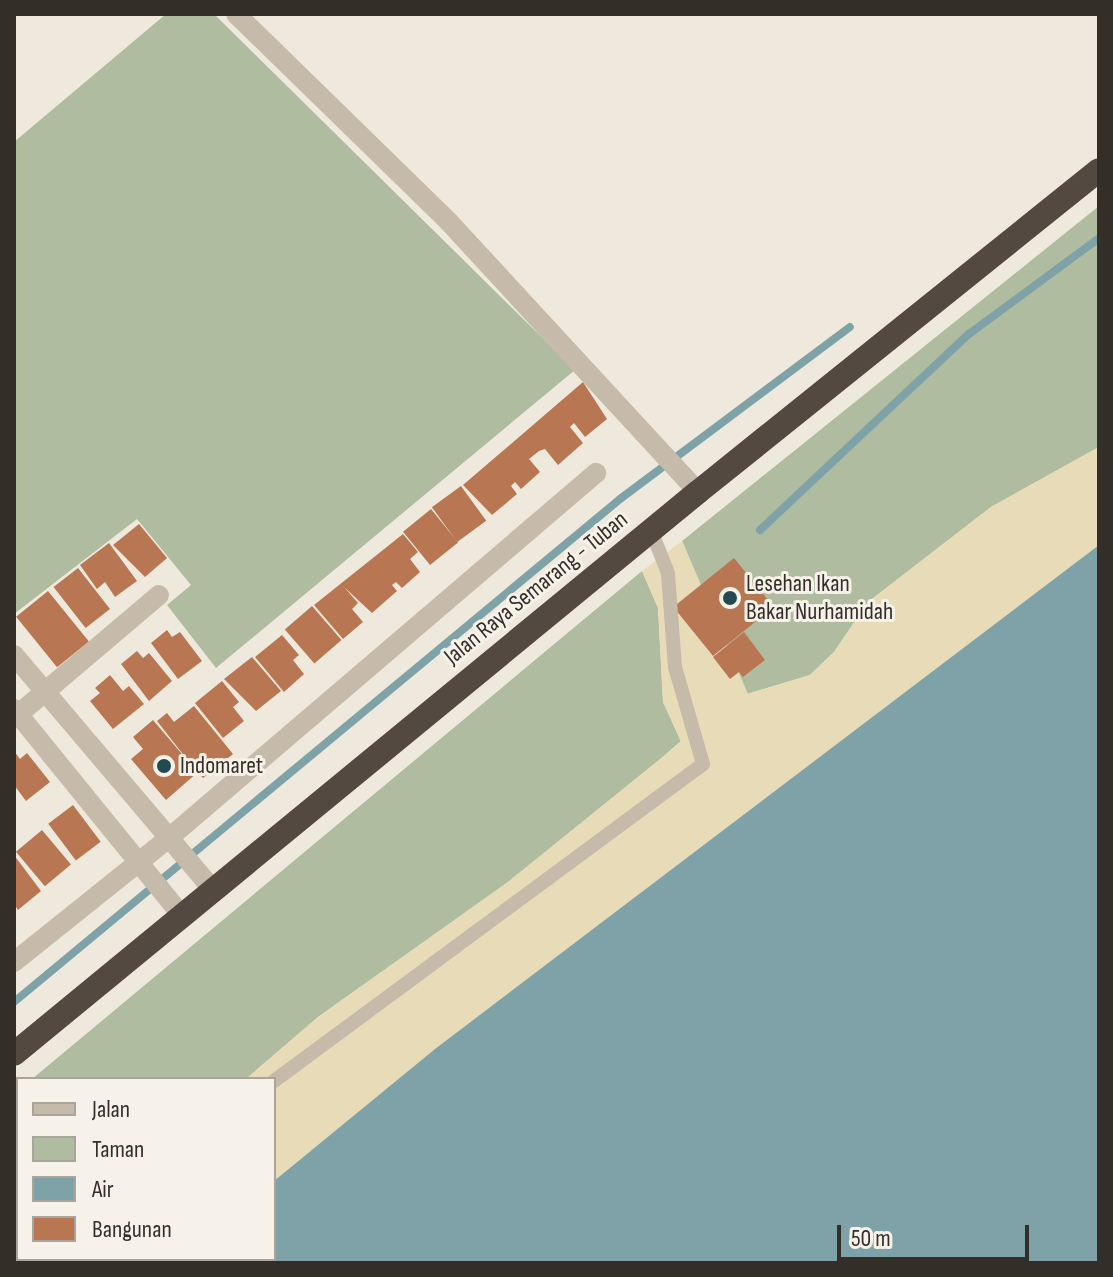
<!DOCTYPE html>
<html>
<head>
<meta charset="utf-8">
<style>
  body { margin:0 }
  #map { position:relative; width:1113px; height:1277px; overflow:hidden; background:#efe9dd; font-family:"Sofia Sans Condensed",sans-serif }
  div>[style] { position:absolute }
  .green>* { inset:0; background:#afbc9f; transform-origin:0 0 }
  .sand>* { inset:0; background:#e7dcb7 }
  .water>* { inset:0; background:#7fa2a9 }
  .stream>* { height:8px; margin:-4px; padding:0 4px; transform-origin:4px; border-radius:4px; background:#7fa2a9 }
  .building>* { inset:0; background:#b87652; transform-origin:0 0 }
  .lane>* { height:14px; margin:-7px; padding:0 7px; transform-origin:7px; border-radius:7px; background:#c6baaa }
  .street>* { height:20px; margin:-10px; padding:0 10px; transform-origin:10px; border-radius:10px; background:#c6baaa }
  .highway>* { height:24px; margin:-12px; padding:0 12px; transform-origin:12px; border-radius:12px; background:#544941 }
  .dots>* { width:22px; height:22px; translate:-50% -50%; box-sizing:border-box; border:4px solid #f7f2e9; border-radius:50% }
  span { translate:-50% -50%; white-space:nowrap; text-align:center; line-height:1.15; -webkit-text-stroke:6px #f7f2e9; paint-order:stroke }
  .poi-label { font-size:24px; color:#342e29 }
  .left { translate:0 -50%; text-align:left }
  .street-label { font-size:24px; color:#342e29 }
  .frame { position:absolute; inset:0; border:16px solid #342e29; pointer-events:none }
  .legend { position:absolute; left:16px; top:1077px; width:260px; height:184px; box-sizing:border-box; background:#f7f2e9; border:2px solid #a9a49c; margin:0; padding:10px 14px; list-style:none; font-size:24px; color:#342e29 }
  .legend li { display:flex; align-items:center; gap:16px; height:40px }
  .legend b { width:40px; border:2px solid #a9a49c }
  .scale { position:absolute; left:837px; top:1225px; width:192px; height:36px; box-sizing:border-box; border:4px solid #342e29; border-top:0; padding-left:10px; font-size:24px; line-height:28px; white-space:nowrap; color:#342e29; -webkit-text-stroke:6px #f7f2e9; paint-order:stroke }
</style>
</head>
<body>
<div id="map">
  <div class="green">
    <div style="clip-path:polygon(166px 14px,214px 14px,575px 370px,216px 668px,167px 605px,191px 585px,137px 519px,14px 614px,14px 142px)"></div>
    <div style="clip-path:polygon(1099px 206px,1099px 447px,991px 507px,868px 602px,834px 652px,810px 675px,747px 694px,682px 541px)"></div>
    <div style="clip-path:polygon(642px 571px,658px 608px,663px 702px,681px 741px,658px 761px,508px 882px,318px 1017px,246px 1079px,32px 1079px)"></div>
    <div style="left:47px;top:1259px;width:63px;height:6px"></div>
  </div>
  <div class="sand">
    <div style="clip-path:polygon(1099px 447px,1099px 545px,435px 1049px,274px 1181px,274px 1079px,246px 1079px,318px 1017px,508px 882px,681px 742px,663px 702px,658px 608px,642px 571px,682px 541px,748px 694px,810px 675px,834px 652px,868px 602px,991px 507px)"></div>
    <div style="clip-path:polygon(18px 1155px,18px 1259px,47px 1259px,42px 1263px,14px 1263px)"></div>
    <div style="clip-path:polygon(110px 1259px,179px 1259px,174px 1263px)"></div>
  </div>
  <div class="water">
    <div style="clip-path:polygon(1099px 545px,1099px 1263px,174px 1263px,274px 1259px,274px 1181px,435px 1049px)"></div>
  </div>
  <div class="stream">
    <div style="left:760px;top:530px;width:287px;rotate:-43.2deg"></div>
    <div style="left:969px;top:334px;width:162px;rotate:-36.4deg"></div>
    <div style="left:14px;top:1002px;width:788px;rotate:-39.69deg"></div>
    <div style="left:620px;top:499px;width:287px;rotate:-36.8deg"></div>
  </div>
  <div class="building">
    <div style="clip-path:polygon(583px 382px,607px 419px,585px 437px,574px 423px,570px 427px,583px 443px,558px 465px,545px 449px,539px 451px,529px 459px,540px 472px,521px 489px,515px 482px,511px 486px,517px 494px,492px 515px,463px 485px)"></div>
    <div style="left:461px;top:486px;width:43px;height:36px;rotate:54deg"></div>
    <div style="left:431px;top:509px;width:43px;height:36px;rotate:51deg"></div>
    <div style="clip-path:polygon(139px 524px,167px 558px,145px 577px,113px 545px)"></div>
    <div style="clip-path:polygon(403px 534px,418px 552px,410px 559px,420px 572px,402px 588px,396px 582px,392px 585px,397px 591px,372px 613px,344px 587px,358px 603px,352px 609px,363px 622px,343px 639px,314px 605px)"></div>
    <div style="clip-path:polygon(109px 543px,137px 581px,115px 597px,105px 582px,97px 589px,80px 565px)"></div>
    <div style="left:734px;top:558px;width:63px;height:78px;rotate:51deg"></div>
    <div style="left:78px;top:568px;width:52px;height:31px;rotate:52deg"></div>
    <div style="left:48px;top:591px;width:65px;height:41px;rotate:51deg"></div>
    <div style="left:312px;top:606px;width:45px;height:36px;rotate:49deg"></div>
    <div style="clip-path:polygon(167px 630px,172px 637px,180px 632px,202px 661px,178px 679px,151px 643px)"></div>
    <div style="clip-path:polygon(744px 632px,765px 660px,743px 677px,739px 672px,730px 679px,713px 657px)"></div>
    <div style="clip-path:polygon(282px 635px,299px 655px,293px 660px,304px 674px,284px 692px,255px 657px)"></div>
    <div style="clip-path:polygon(137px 651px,143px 658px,149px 653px,172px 681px,149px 701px,121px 664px)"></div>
    <div style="clip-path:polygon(252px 657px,281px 691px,256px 711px,224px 679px)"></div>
    <div style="clip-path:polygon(110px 675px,123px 691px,129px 686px,144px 704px,113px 729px,90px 701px,100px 693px,95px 688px)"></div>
    <div style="clip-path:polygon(222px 681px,239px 702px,233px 707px,244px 721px,223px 738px,195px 703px)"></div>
    <div style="clip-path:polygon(194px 706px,233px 754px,203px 778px,198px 772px,166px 800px,131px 759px,143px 749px,133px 737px,153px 720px,193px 767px,157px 721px,167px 713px,174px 722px)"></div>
    <div style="clip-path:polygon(14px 751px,20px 759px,27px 753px,50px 782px,26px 801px,14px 785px)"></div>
    <div style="left:73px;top:805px;width:46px;height:31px;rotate:53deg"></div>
    <div style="left:42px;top:830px;width:45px;height:34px;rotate:50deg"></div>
    <div style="clip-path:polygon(14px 855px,41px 891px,18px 910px,14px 904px)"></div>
    <div style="left:18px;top:1179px;width:50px;height:5px;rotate:90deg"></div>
  </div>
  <div class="lane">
    <div style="left:274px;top:1081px;width:533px;rotate:-36.46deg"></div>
    <div style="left:703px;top:764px;width:101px;rotate:-106.1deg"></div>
    <div style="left:675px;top:667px;width:94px;rotate:-94.3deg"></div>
    <div style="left:668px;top:573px;width:46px;rotate:-111.6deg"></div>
    <div style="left:14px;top:1109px;width:10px;rotate:66deg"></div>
  </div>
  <div class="street">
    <div style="left:236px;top:14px;width:298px;rotate:44.3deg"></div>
    <div style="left:449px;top:222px;width:367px;rotate:47.3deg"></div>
    <div style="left:14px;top:655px;width:309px;rotate:49.7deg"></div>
    <div style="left:14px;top:709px;width:267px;rotate:50.9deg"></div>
    <div style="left:14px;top:718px;width:190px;rotate:-40.3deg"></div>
    <div style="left:14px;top:962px;width:198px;rotate:-38.7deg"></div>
    <div style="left:169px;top:838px;width:562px;rotate:-40.52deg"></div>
  </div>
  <div class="highway">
    <div style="left:14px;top:1054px;width:885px;rotate:-39.41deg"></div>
    <div style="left:698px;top:492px;width:514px;rotate:-38.76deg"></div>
  </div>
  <div class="dots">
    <div style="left:730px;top:598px;background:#234951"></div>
    <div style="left:164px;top:766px;background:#234951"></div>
  </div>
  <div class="poi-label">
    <span class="left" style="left:746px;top:598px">Lesehan Ikan<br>Bakar Nurhamidah</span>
    <span class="left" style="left:180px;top:766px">Indomaret</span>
  </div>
  <div class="street-label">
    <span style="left:536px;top:588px;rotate:-39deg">Jalan Raya Semarang - Tuban</span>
  </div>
  <div class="frame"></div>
  <ul class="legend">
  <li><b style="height:10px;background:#c6baaa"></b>Jalan</li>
  <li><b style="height:22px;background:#afbc9f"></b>Taman</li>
  <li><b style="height:22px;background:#7fa2a9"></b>Air</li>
  <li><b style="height:22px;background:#b87652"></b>Bangunan</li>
  </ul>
  <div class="scale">50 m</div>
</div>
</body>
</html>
